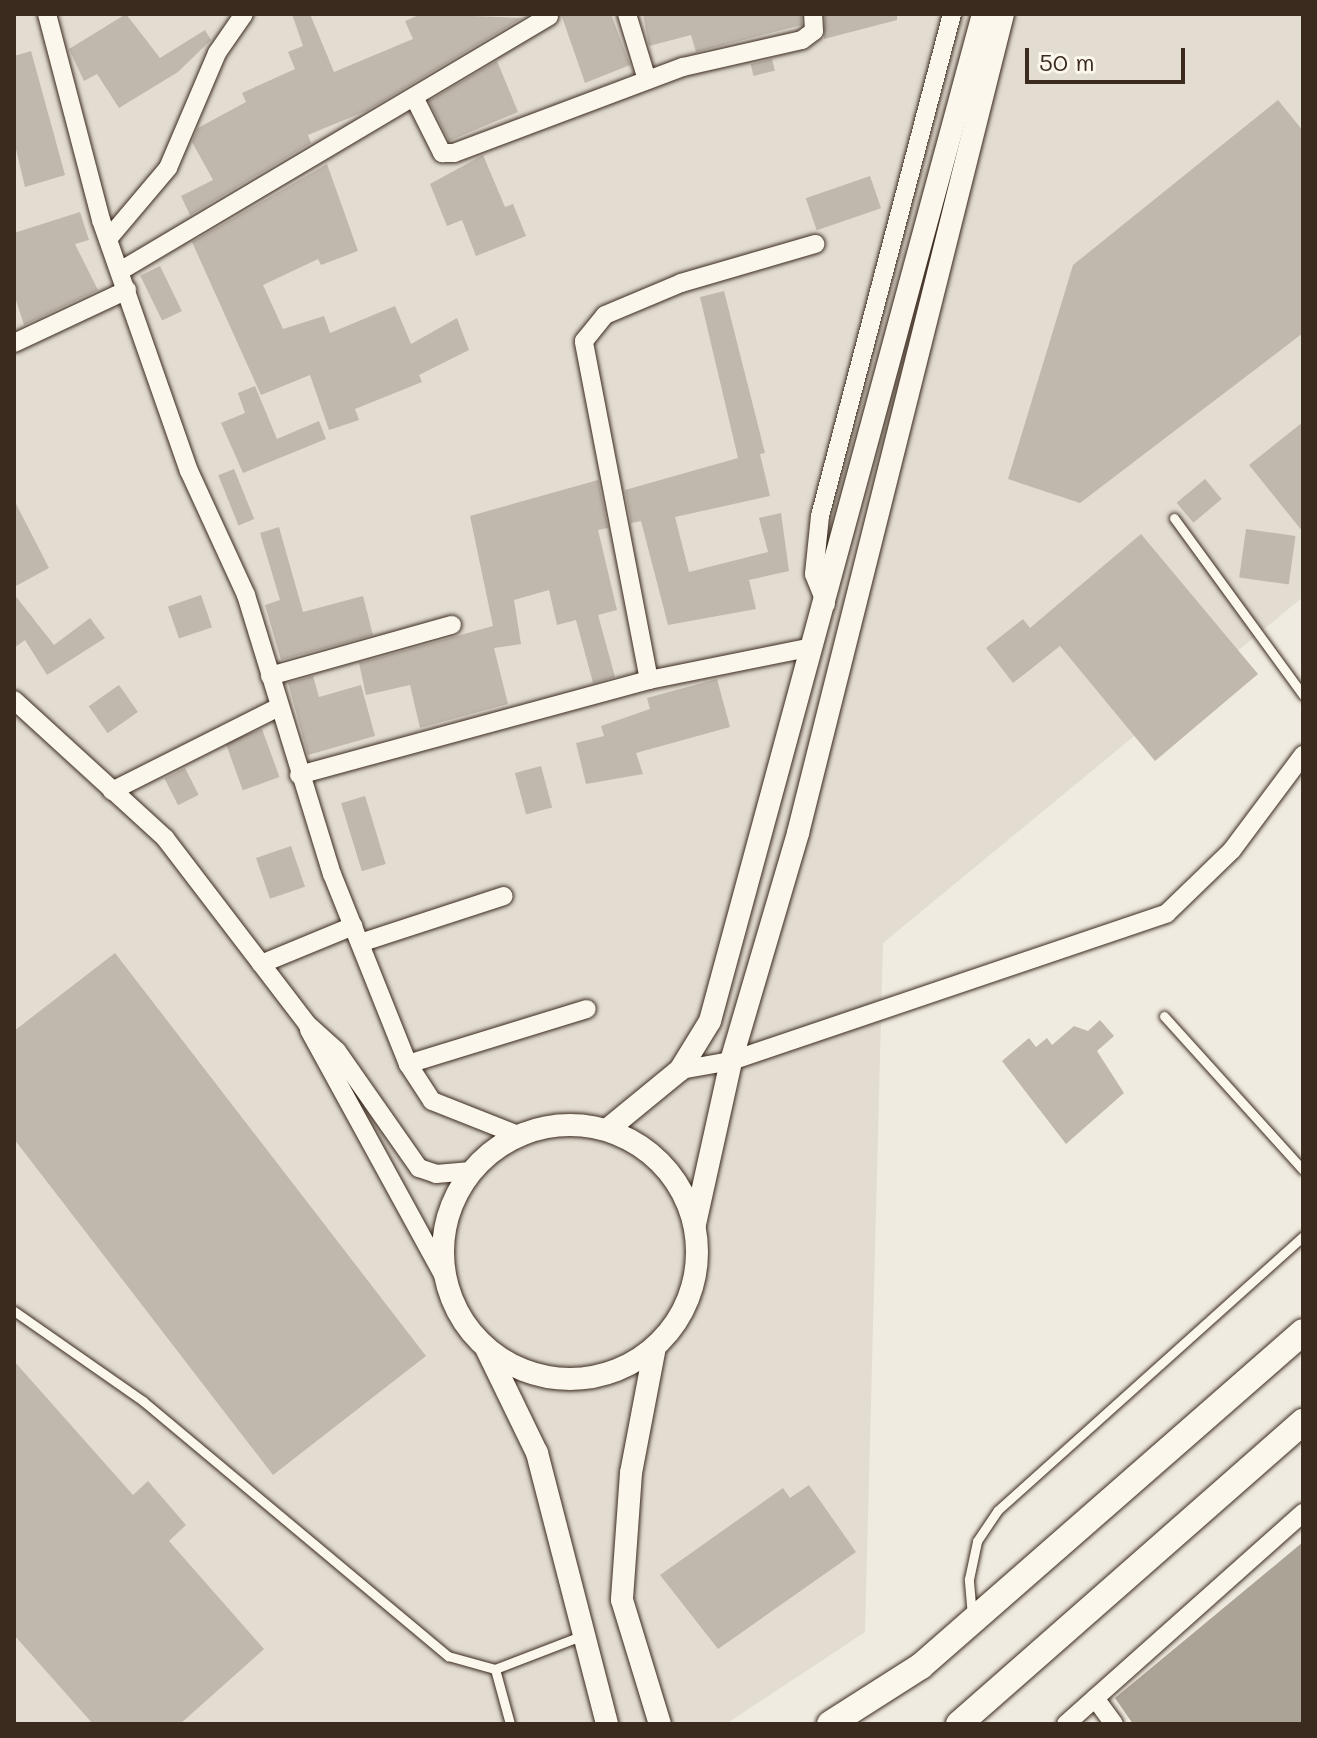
<!DOCTYPE html>
<html>
<head>
<meta charset="utf-8">
<style>
  body { margin:0 }
  #map { position:relative; width:1317px; height:1738px; overflow:hidden; background:#f0ebe0; font-family:Mali,sans-serif }
  div>[style] { position:absolute }
  .built>* { inset:0; background:#e2dcd1 }
  .water>* { inset:0; background:#aca397 }
  .building>* { inset:0; background:#c0b8ad; transform-origin:0 0 }
  .roads { filter:drop-shadow(0 0 2px #3b2a1e) drop-shadow(0 0 2px #3b2a1e) }
  .service>* { height:9px; margin:-4.5px; padding:0 4.5px; transform-origin:4.5px; border-radius:4.5px; background:#fbf7ec }
  .minor>* { height:18px; margin:-9px; padding:0 9px; transform-origin:9px; border-radius:9px; background:#fbf7ec }
  .tertiary>* { height:22px; margin:-11px; padding:0 11px; transform-origin:11px; border-radius:11px; background:#fbf7ec }
  .tertiary>.ring { margin:-11px; padding:0; box-sizing:content-box; background:none; border:22px solid #fbf7ec; border-radius:50% }
  .secondary>* { height:26px; margin:-13px; padding:0 13px; transform-origin:13px; border-radius:13px; background:#fbf7ec }
  span { translate:-50% -50%; white-space:nowrap; text-align:center; line-height:1.15; -webkit-text-stroke:6px #fbf7ec; paint-order:stroke }
  .frame { position:absolute; inset:0; border:16px solid #3b2a1e; pointer-events:none }
  .scale { position:absolute; left:1025px; top:48px; width:160px; height:36px; box-sizing:border-box; border:4px solid #3b2a1e; border-top:0; padding-left:10px; font-size:24px; line-height:28px; white-space:nowrap; color:#3b2a1e; -webkit-text-stroke:6px #fbf7ec; paint-order:stroke }
</style>
</head>
<body>
<div id="map">
  <div class="built">
    <div style="clip-path:polygon(14px 14px,1303px 14px,1303px 597px,883px 943px,865px 1632px,726px 1724px,14px 1724px)"></div>
  </div>
  <div class="water">
    <div style="clip-path:polygon(1303px 1542px,1303px 1724px,1133px 1724px,1115px 1698px)"></div>
  </div>
  <div class="building">
    <div style="clip-path:polygon(126px 14px,160px 58px,205px 30px,211px 40px,178px 72px,119px 108px,97px 74px,84px 81px,69px 49px)"></div>
    <div style="clip-path:polygon(292px 14px,310px 14px,334px 72px,413px 39px,405px 21px,421px 14px,522px 18px,366px 111px,308px 135px,311px 143px,190px 215px,181px 196px,213px 180px,192px 142px,198px 128px,246px 102px,242px 93px,295px 69px,288px 52px,303px 46px)"></div>
    <div style="clip-path:polygon(561px 14px,611px 14px,630px 65px,585px 83px)"></div>
    <div style="clip-path:polygon(643px 14px,801px 14px,802px 25px,696px 52px,691px 35px,649px 46px)"></div>
    <div style="clip-path:polygon(825px 14px,897px 14px,897px 20px,824px 39px)"></div>
    <div style="clip-path:polygon(31px 51px,65px 175px,25px 187px,14px 141px,14px 56px)"></div>
    <div style="left:772px;top:59px;width:12px;height:22px;rotate:76deg"></div>
    <div style="clip-path:polygon(497px 61px,518px 112px,449px 141px,429px 101px)"></div>
    <div style="clip-path:polygon(1278px 100px,1303px 131px,1303px 333px,1080px 503px,1008px 479px,1073px 265px)"></div>
    <div style="clip-path:polygon(483px 155px,505px 207px,513px 204px,526px 236px,476px 256px,462px 220px,447px 226px,430px 184px)"></div>
    <div style="clip-path:polygon(327px 164px,358px 251px,321px 265px,318px 259px,263px 285px,283px 329px,324px 316px,330px 333px,395px 306px,411px 344px,457px 318px,469px 350px,419px 375px,422px 382px,355px 409px,359px 420px,329px 430px,310px 375px,261px 395px,192px 242px)"></div>
    <div style="left:870px;top:176px;width:34px;height:68px;rotate:71deg"></div>
    <div style="clip-path:polygon(80px 212px,89px 240px,75px 244px,98px 290px,24px 325px,14px 294px,14px 233px)"></div>
    <div style="left:160px;top:266px;width:50px;height:22px;rotate:64deg"></div>
    <div style="clip-path:polygon(724px 291px,765px 453px,760px 454px,770px 496px,675px 517px,689px 572px,768px 552px,759px 518px,781px 513px,789px 571px,749px 580px,756px 609px,668px 625px,641px 521px,631px 523px,625px 490px,738px 458px,700px 297px)"></div>
    <div style="clip-path:polygon(255px 386px,277px 439px,319px 421px,326px 439px,243px 473px,221px 423px,245px 413px,238px 393px)"></div>
    <div style="clip-path:polygon(1303px 422px,1303px 532px,1249px 465px)"></div>
    <div style="left:234px;top:469px;width:54px;height:17px;rotate:68deg"></div>
    <div style="left:1205px;top:479px;width:26px;height:37px;rotate:50deg"></div>
    <div style="clip-path:polygon(598px 480px,608px 528px,598px 530px,617px 610px,598px 615px,615px 677px,593px 683px,576px 620px,557px 625px,549px 590px,514px 600px,521px 644px,494px 648px,508px 704px,420px 728px,410px 685px,366px 695px,359px 663px,493px 626px,470px 516px)"></div>
    <div style="clip-path:polygon(14px 500px,49px 568px,14px 587px)"></div>
    <div style="clip-path:polygon(279px 527px,303px 612px,363px 596px,373px 635px,281px 660px,265px 605px,280px 600px,260px 533px)"></div>
    <div style="left:1246px;top:529px;width:50px;height:49px;rotate:8deg"></div>
    <div style="clip-path:polygon(1141px 534px,1258px 674px,1155px 761px,1060px 646px,1013px 683px,986px 648px,1023px 619px,1030px 628px)"></div>
    <div style="clip-path:polygon(14px 594px,54px 645px,90px 618px,105px 638px,47px 675px,25px 640px,14px 648px)"></div>
    <div style="left:201px;top:595px;width:34px;height:35px;rotate:71deg"></div>
    <div style="clip-path:polygon(313px 676px,319px 697px,361px 685px,375px 736px,308px 755px,288px 683px)"></div>
    <div style="clip-path:polygon(717px 679px,730px 727px,636px 753px,643px 774px,586px 784px,576px 743px,604px 736px,601px 726px,650px 709px,647px 698px)"></div>
    <div style="left:119px;top:685px;width:33px;height:37px;rotate:55deg"></div>
    <div style="left:262px;top:729px;width:51px;height:39px;rotate:70deg"></div>
    <div style="left:541px;top:766px;width:43px;height:27px;rotate:75deg"></div>
    <div style="left:185px;top:768px;width:30px;height:23px;rotate:63deg"></div>
    <div style="left:365px;top:796px;width:71px;height:25px;rotate:73deg"></div>
    <div style="left:291px;top:846px;width:43px;height:37px;rotate:71deg"></div>
    <div style="clip-path:polygon(115px 953px,426px 1356px,273px 1475px,14px 1139px,14px 1031px)"></div>
    <div style="clip-path:polygon(1100px 1020px,1114px 1036px,1097px 1051px,1124px 1093px,1066px 1144px,1002px 1061px,1029px 1038px,1036px 1047px,1047px 1038px,1052px 1045px,1074px 1026px,1088px 1031px)"></div>
    <div style="clip-path:polygon(14px 1361px,133px 1495px,148px 1481px,186px 1525px,169px 1541px,264px 1649px,180px 1724px,93px 1724px,14px 1635px)"></div>
    <div style="clip-path:polygon(809px 1485px,856px 1552px,718px 1649px,660px 1575px,783px 1488px,790px 1498px)"></div>
  </div>
  <div class="roads">
    <div class="service">
      <div style="left:1174px;top:518px;width:219px;rotate:53.9deg"></div>
      <div style="left:1164px;top:1016px;width:207px;rotate:47.9deg"></div>
      <div style="left:14px;top:1311px;width:157px;rotate:34.9deg"></div>
      <div style="left:143px;top:1401px;width:398px;rotate:39.9deg"></div>
      <div style="left:448px;top:1656px;width:49px;rotate:15.5deg"></div>
      <div style="left:495px;top:1669px;width:92px;rotate:-21deg"></div>
      <div style="left:972px;top:1616px;width:37px;rotate:-95deg"></div>
      <div style="left:969px;top:1579px;width:39px;rotate:-78deg"></div>
      <div style="left:977px;top:1541px;width:37px;rotate:-56deg"></div>
      <div style="left:998px;top:1510px;width:410px;rotate:-41.9deg"></div>
      <div style="left:495px;top:1669px;width:57px;rotate:74.7deg"></div>
    </div>
    <div class="minor">
      <div style="left:47px;top:14px;width:213px;rotate:75.3deg"></div>
      <div style="left:101px;top:220px;width:266px;rotate:70.7deg"></div>
      <div style="left:189px;top:471px;width:136px;rotate:65.3deg"></div>
      <div style="left:246px;top:595px;width:292px;rotate:72.9deg"></div>
      <div style="left:332px;top:874px;width:205px;rotate:68.2deg"></div>
      <div style="left:408px;top:1064px;width:44px;rotate:57deg"></div>
      <div style="left:432px;top:1101px;width:92px;rotate:21.6deg"></div>
      <div style="left:627px;top:14px;width:69px;rotate:73.1deg"></div>
      <div style="left:414px;top:97px;width:63px;rotate:63.4deg"></div>
      <div style="left:442px;top:153px;width:12px"></div>
      <div style="left:454px;top:153px;width:245px;rotate:-20.6deg"></div>
      <div style="left:683px;top:67px;width:122px;rotate:-12.8deg"></div>
      <div style="left:802px;top:40px;width:15px;rotate:-37deg"></div>
      <div style="left:814px;top:31px;width:17px;rotate:-93deg"></div>
      <div style="left:108px;top:239px;width:93px;rotate:-49.8deg"></div>
      <div style="left:168px;top:168px;width:125px;rotate:-66.9deg"></div>
      <div style="left:217px;top:53px;width:47px;rotate:-55.3deg"></div>
      <div style="left:120px;top:271px;width:499px;rotate:-30.7deg"></div>
      <div style="left:14px;top:343px;width:125px;rotate:-25.1deg"></div>
      <div style="left:826px;top:604px;width:32px;rotate:-112deg"></div>
      <div style="left:814px;top:574px;width:58px;rotate:-84.1deg"></div>
      <div style="left:820px;top:516px;width:519px;rotate:-75.27deg"></div>
      <div style="left:270px;top:676px;width:189px;rotate:-15.7deg"></div>
      <div style="left:649px;top:680px;width:345px;rotate:-100.9deg"></div>
      <div style="left:584px;top:341px;width:33px;rotate:-51deg"></div>
      <div style="left:605px;top:315px;width:82px;rotate:-22.8deg"></div>
      <div style="left:681px;top:283px;width:140px;rotate:-16.2deg"></div>
      <div style="left:14px;top:700px;width:205px;rotate:42.4deg"></div>
      <div style="left:165px;top:838px;width:234px;rotate:52.6deg"></div>
      <div style="left:307px;top:1024px;width:40px;rotate:42deg"></div>
      <div style="left:337px;top:1051px;width:143px;rotate:55deg"></div>
      <div style="left:419px;top:1168px;width:18px;rotate:19deg"></div>
      <div style="left:436px;top:1174px;width:35px;rotate:-5deg"></div>
      <div style="left:299px;top:775px;width:363px;rotate:-15.2deg"></div>
      <div style="left:649px;top:680px;width:166px;rotate:-11.4deg"></div>
      <div style="left:112px;top:791px;width:185px;rotate:-26.7deg"></div>
      <div style="left:360px;top:943px;width:151px;rotate:-18.1deg"></div>
      <div style="left:261px;top:964px;width:100px;rotate:-22.4deg"></div>
      <div style="left:309px;top:1030px;width:281px;rotate:61.3deg"></div>
      <div style="left:408px;top:1064px;width:187px;rotate:-17.1deg"></div>
      <div style="left:680px;top:1070px;width:52px;rotate:-10deg"></div>
      <div style="left:731px;top:1061px;width:460px;rotate:-18.7deg"></div>
      <div style="left:1167px;top:913px;width:91px;rotate:-44.1deg"></div>
      <div style="left:1232px;top:850px;width:119px;rotate:-53.2deg"></div>
      <div style="left:1095px;top:1698px;width:32px;rotate:54deg"></div>
      <div style="left:1066px;top:1724px;width:317px;rotate:-41.7deg"></div>
    </div>
    <div class="tertiary">
      <div class="ring" style="left:443px;top:1125px;width:232px;height:232px"></div>
      <div style="left:608px;top:1129px;width:93px;rotate:-39.3deg"></div>
      <div style="left:680px;top:1070px;width:57px;rotate:-58.5deg"></div>
      <div style="left:710px;top:1021px;width:1043px;rotate:-74.83deg"></div>
      <div style="left:695px;top:1224px;width:167px;rotate:-77.5deg"></div>
      <div style="left:731px;top:1061px;width:238px;rotate:-73.6deg"></div>
      <div style="left:798px;top:833px;width:844px;rotate:-75.95deg"></div>
      <div style="left:655px;top:1347px;width:128px;rotate:100.8deg"></div>
      <div style="left:631px;top:1473px;width:127px;rotate:94.1deg"></div>
      <div style="left:622px;top:1600px;width:130px;rotate:73deg"></div>
      <div style="left:487px;top:1350px;width:114px;rotate:64.1deg"></div>
      <div style="left:537px;top:1453px;width:280px;rotate:75.5deg"></div>
    </div>
    <div class="secondary">
      <div style="left:830px;top:1724px;width:108px;rotate:-32.5deg"></div>
      <div style="left:921px;top:1666px;width:507px;rotate:-41.16deg"></div>
      <div style="left:959px;top:1724px;width:458px;rotate:-41.3deg"></div>
    </div>
  </div>
  <div class="frame"></div>
  <div class="scale">50 m</div>
</div>
</body>
</html>
